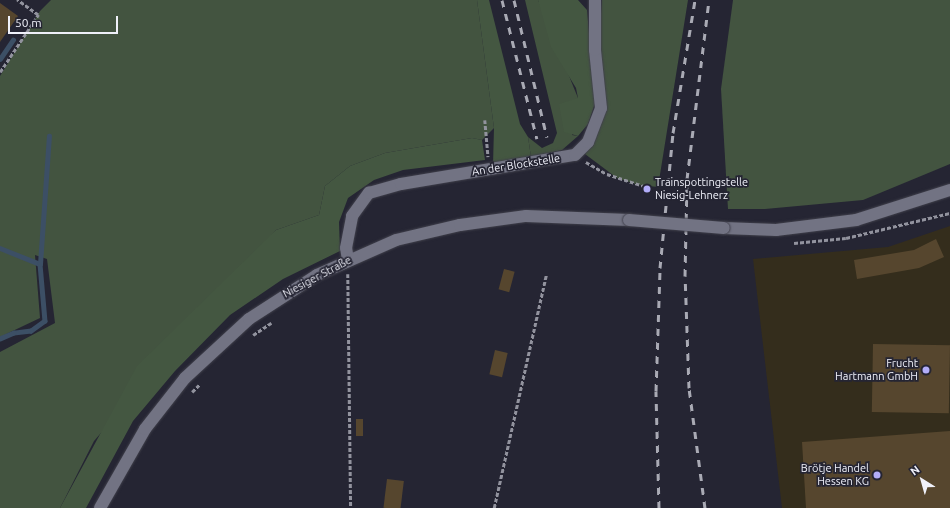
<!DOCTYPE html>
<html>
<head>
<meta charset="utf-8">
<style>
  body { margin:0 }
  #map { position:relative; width:950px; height:508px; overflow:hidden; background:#252533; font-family:Ubuntu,sans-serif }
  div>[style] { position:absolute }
  .industrial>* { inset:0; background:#342d1c }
  .green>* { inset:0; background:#435440 }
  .forest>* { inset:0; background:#445741 }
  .stream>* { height:4.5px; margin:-2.25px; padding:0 2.25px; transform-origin:2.25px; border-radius:2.25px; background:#3c4f65 }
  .building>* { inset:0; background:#56462e; transform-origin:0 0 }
  .path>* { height:2.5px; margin-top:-1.25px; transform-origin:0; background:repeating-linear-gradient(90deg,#92939e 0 4px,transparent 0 6px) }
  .roads { filter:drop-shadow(0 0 1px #40404b) drop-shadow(0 0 1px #40404b) }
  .minor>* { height:12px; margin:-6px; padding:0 6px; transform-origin:6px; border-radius:6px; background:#727383 }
  .secondary>* { height:12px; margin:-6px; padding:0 6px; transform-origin:6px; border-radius:6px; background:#727383 }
  .rail>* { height:3px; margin-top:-1.5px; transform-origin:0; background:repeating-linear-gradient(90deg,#a9aab4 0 7px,transparent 0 14px) }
  .bridges { filter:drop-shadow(0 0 1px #40404b) drop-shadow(0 0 1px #40404b) }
  .secondary-bridge>* { height:12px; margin:-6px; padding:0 6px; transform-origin:6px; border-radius:6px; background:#727383 }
  .dots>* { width:11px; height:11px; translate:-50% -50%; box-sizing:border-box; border:2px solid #252533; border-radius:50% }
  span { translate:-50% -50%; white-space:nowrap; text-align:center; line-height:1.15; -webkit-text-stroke:3.5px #252533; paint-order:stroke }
  .street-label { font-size:11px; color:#f0f1fa }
  .poi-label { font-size:11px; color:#f0f1fa }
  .left { translate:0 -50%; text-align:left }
  .right { translate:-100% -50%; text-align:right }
  .north { position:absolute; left:902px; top:460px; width:40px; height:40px; -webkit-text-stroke:3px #252533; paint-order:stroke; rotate:323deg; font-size:11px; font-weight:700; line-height:16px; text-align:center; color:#f0f1fa }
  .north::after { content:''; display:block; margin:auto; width:14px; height:18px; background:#f0f1fa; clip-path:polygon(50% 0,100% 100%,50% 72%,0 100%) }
  .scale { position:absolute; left:8px; top:16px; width:110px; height:18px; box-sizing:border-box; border:2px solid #f0f1fa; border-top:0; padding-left:5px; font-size:12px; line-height:14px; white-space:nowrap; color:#f0f1fa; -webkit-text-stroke:3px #252533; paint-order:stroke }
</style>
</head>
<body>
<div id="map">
  <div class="industrial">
    <div style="clip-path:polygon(950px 226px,950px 508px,782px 508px,753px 259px,888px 247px)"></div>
  </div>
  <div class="green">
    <div style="clip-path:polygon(51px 0,477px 0,494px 128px,482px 140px,472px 138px,385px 153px,350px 166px,325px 186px,319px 215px,276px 230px,94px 441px,60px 508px,0 508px,0 352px,55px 323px,47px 259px,35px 255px,40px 318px,0 337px,0 76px,40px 11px)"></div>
    <div style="clip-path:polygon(525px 0,538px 0,578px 98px,572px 135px,578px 136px,562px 150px,531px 157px,528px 137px,542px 148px,553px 143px,557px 133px)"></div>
    <div style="clip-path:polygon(602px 0,688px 0,658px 187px,639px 185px,617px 178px,585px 154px,603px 120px,599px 40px)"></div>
    <div style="clip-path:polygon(733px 0,950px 0,950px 164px,863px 200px,765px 209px,728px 209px,721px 89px)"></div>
  </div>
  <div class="forest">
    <div style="clip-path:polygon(477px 0,489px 0,520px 124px,528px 137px,531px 157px,493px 164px,494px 128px)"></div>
    <div style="clip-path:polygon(538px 0,578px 0,587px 10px,595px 103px,588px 124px,578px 136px,564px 132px,559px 104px,578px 98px,576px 88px,551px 47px)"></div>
    <div style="clip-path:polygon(472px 138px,482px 140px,485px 160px,403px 170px,374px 180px,348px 198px,339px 222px,340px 251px,283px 279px,230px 315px,175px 371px,133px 421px,86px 508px,60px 508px,137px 366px,276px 230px,319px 215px,325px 186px,350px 166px,385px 153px)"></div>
  </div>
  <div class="stream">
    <div style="left:0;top:59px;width:23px;rotate:-56deg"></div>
    <div style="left:0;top:248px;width:43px;rotate:21.8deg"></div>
    <div style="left:40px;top:264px;width:57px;rotate:85deg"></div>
    <div style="left:45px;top:321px;width:17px;rotate:144deg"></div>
    <div style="left:31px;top:331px;width:17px;rotate:173deg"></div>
    <div style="left:14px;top:333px;width:15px;rotate:157deg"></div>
    <div style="left:40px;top:264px;width:128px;rotate:-86deg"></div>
  </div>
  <div class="building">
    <div style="clip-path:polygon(0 3px,18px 16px,0 42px)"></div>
    <div style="clip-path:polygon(936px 239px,944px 257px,919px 268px,857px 279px,854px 260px,914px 250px)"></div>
    <div style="left:504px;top:269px;width:11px;height:21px;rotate:15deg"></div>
    <div style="left:873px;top:344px;width:77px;height:68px;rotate:1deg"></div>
    <div style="left:495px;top:350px;width:13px;height:25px;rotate:13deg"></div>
    <div style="left:356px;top:419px;width:7px;height:17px"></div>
    <div style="clip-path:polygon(950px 431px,950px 508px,806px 508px,802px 442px)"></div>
    <div style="left:387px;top:479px;width:17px;height:29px;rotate:7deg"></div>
  </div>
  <div class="path">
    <div style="left:0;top:72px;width:69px;rotate:-56.3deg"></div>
    <div style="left:38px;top:15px;width:26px;rotate:-144deg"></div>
    <div style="left:485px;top:120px;width:37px;rotate:85deg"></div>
    <div style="left:586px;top:162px;width:24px;rotate:30deg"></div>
    <div style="left:607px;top:174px;width:40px;rotate:18deg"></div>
    <div style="left:794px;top:243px;width:52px;rotate:-5.5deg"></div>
    <div style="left:846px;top:238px;width:107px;rotate:-13.5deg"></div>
    <div style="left:348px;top:274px;width:234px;rotate:89.3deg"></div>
    <div style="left:253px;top:335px;width:22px;rotate:-34deg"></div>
    <div style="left:192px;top:392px;width:11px;rotate:-45deg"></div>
    <div style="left:494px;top:508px;width:239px;rotate:-77.4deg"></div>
  </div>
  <div class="roads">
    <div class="minor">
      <div style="left:348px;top:260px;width:12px;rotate:-99deg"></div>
      <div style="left:346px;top:248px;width:33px;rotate:-79deg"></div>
      <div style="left:352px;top:216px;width:29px;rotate:-54deg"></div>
      <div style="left:369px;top:193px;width:33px;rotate:-16deg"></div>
      <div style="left:401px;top:184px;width:176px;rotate:-9.5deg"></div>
      <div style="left:575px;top:155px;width:18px;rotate:-45deg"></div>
      <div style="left:588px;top:142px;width:36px;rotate:-69deg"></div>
      <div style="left:601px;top:108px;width:58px;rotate:-95.9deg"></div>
      <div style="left:595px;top:50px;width:50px;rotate:-90deg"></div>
    </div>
    <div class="secondary">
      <div style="left:724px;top:228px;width:52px;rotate:2.2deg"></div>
      <div style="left:776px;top:230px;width:81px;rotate:-7.1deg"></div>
      <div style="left:856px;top:220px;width:99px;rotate:-17.7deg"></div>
      <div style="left:100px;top:508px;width:91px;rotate:-60.3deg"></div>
      <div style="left:145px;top:429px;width:65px;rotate:-51.9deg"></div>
      <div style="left:185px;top:378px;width:87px;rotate:-42.7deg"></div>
      <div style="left:249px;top:319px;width:81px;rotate:-32.9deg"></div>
      <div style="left:317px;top:275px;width:86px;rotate:-23.9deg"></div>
      <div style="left:396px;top:240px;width:66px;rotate:-13.2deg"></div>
      <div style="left:460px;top:225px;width:67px;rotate:-7.8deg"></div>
      <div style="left:526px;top:216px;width:103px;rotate:2.2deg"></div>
    </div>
  </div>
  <div class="rail">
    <div style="left:502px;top:0;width:143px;rotate:75.9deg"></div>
    <div style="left:514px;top:0;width:141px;rotate:76.5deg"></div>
    <div style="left:659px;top:508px;width:117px;rotate:-91.5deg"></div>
    <div style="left:656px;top:391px;width:123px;rotate:-88.1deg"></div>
    <div style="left:660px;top:268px;width:136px;rotate:-84.5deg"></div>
    <div style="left:673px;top:133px;width:135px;rotate:-80.6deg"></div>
    <div style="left:705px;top:508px;width:121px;rotate:-97.6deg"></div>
    <div style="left:689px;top:388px;width:112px;rotate:-92deg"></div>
    <div style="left:685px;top:276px;width:97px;rotate:-88.8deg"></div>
    <div style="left:687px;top:179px;width:180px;rotate:-83deg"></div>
  </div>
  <div class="bridges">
    <div class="secondary-bridge">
      <div style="left:629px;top:220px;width:95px;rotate:4.8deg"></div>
    </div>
  </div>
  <div class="dots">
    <div style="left:647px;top:189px;background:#b2adf9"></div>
    <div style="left:926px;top:370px;background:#b2adf9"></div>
    <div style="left:877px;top:475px;background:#b2adf9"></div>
  </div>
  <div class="street-label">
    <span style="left:516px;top:165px;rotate:-9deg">An der Blockstelle</span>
    <span style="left:317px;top:277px;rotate:-28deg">Niesiger Straße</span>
  </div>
  <div class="poi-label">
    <span class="left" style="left:655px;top:189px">Trainspottingstelle<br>Niesig-Lehnerz</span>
    <span class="right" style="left:918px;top:370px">Frucht<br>Hartmann GmbH</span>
    <span class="right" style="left:869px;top:475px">Brötje Handel<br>Hessen KG</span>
  </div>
  <div class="north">N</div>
  <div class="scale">50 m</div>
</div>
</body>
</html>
